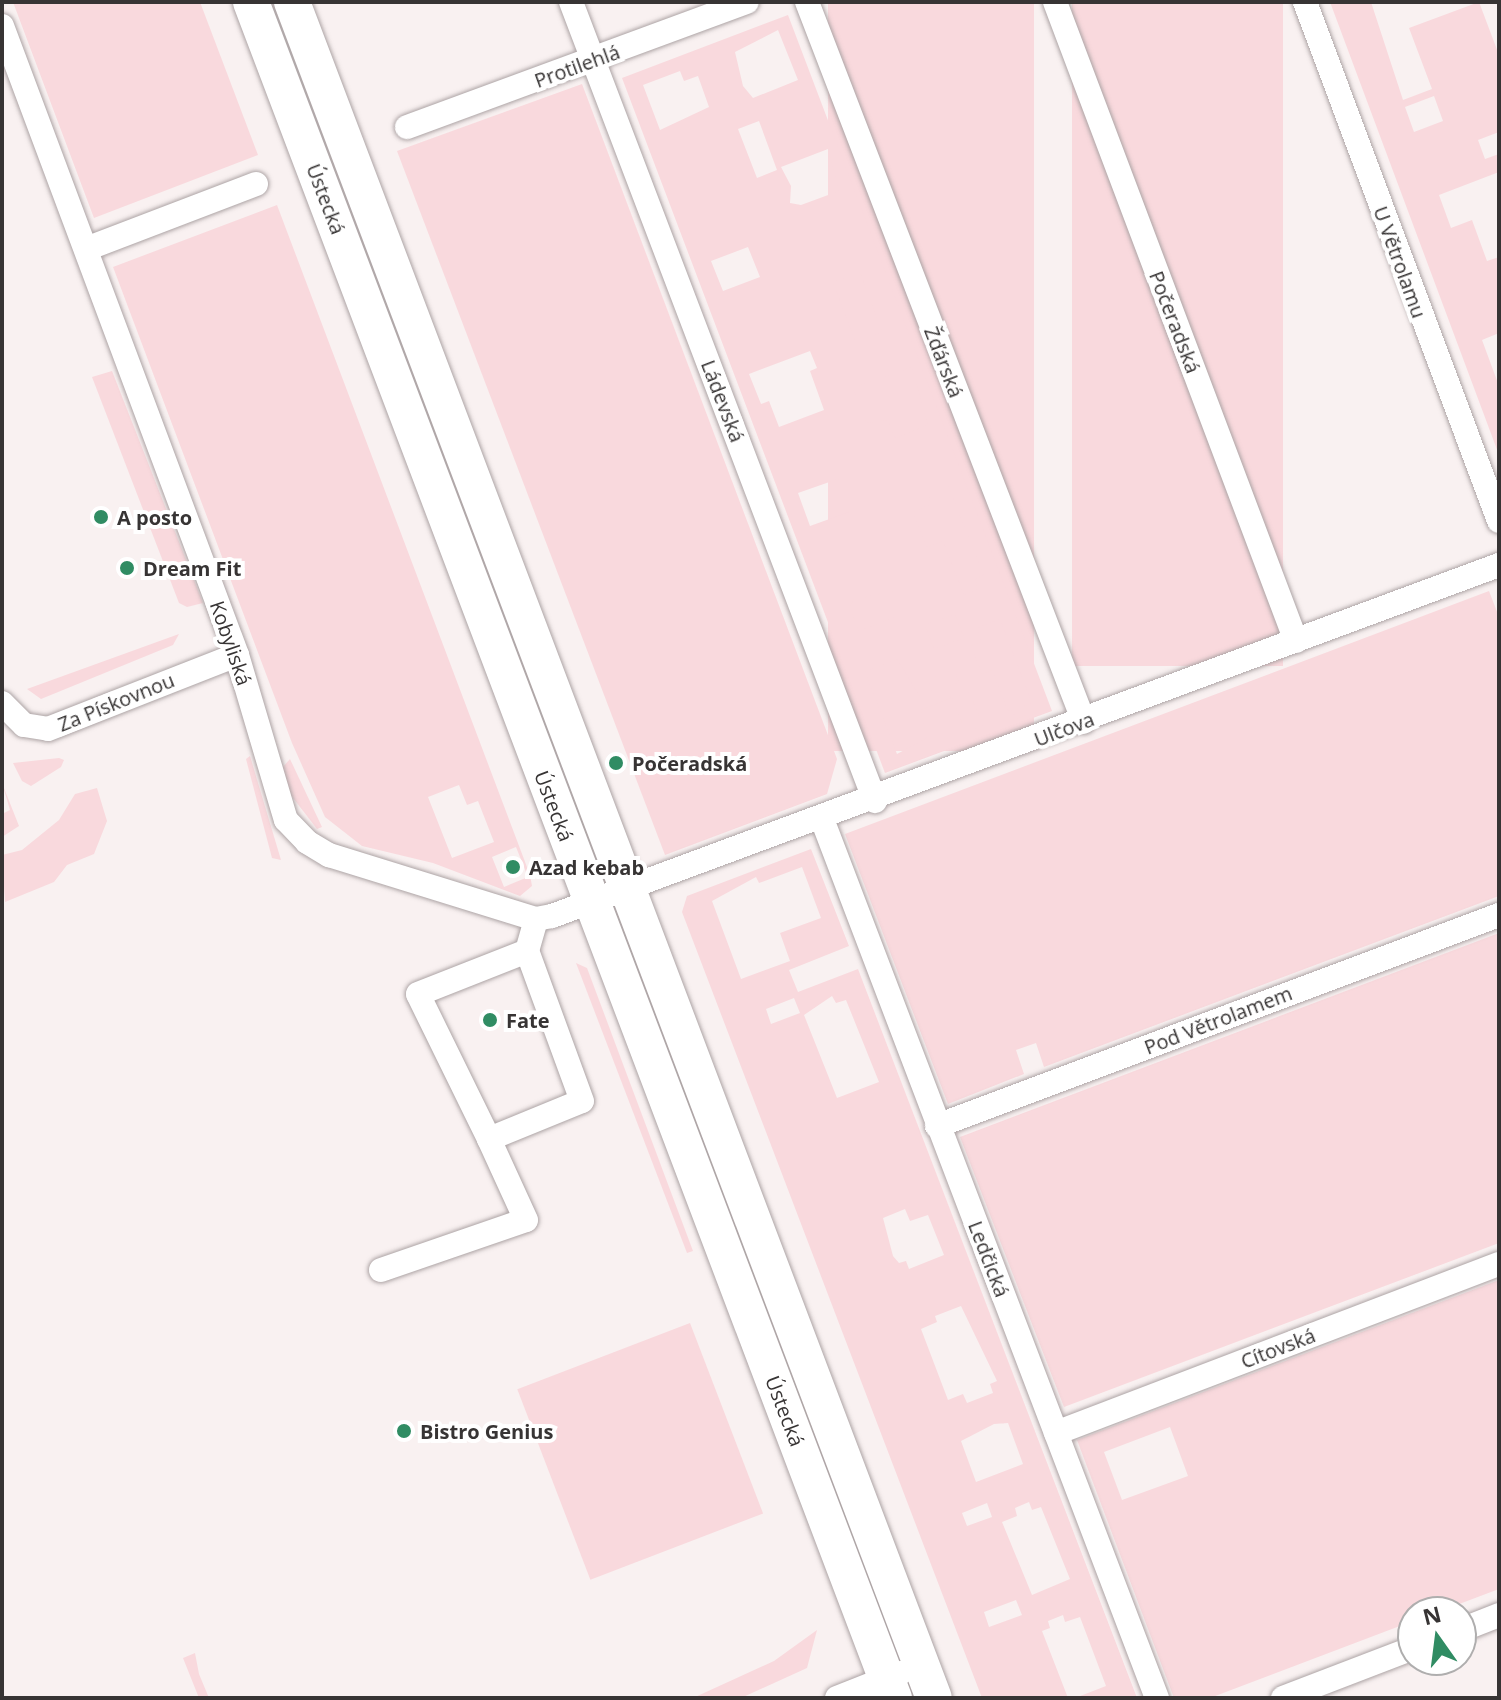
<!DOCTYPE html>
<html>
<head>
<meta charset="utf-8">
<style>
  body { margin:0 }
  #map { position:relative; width:1501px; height:1700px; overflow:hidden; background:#f9f1f1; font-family:"Open Sans",sans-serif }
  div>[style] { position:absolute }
  .green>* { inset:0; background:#f9d9dd; transform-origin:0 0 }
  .roads { filter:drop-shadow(0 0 2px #ada4a5) drop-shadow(0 0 2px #ada4a5) }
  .street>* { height:24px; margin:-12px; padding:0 12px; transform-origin:12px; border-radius:12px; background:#fff }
  .secondary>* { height:36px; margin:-18px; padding:0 18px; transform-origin:18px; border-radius:18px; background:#fff }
  .dots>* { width:22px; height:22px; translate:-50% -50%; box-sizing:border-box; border:4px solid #fff; border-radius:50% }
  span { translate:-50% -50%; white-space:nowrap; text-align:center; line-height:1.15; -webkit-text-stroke:8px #fff; paint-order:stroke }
  .street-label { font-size:20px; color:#373434 }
  .poi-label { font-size:20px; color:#373434; font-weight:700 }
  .left { translate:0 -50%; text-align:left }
  .frame { position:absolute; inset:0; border:4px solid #373434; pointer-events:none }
  .north { position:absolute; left:1397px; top:1596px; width:80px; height:80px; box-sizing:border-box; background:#fff; border:2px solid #afaeae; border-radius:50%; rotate:346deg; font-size:22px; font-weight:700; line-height:32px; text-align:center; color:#373434 }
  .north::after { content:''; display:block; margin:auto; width:28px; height:36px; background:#308c63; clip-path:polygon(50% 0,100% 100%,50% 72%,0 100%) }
</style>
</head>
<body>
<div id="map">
  <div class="green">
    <div style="clip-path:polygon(13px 2px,200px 2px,258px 155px,94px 218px)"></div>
    <div style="left:828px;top:2px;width:206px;height:749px"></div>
    <div style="left:1072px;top:2px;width:211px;height:664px"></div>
    <div style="clip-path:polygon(evenodd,1330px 2px,1371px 2px,1403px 100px,1432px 89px,1409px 28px,1479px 2px,1499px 55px,1499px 132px,1478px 140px,1485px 159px,1499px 154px,1499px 172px,1439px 195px,1451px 228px,1472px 220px,1487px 261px,1499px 257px,1499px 333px,1482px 340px,1499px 386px,1499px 455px,1330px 2px,1434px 96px,1443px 121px,1414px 132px,1405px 107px,1434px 96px)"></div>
    <div style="clip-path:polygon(evenodd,788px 15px,1052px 711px,885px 773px,622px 78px,788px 15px,778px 30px,798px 80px,753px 98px,743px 86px,735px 52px,778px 30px,788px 15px,680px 71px,684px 81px,698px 76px,709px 107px,660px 130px,643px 85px,680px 71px,788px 15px,759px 121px,777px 170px,757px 178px,738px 129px,759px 121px,788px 15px,828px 149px,839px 191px,801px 205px,790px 203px,791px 186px,781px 167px,828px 149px,788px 15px,748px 247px,760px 277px,723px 291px,711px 261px,748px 247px,788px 15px,860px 272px,882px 332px,855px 341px,833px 282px,860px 272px,788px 15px,810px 351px,817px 368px,810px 371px,824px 410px,779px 427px,769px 401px,761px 404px,749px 374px,810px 351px,788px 15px,912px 367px,928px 425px,895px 438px,888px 420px,866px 423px,853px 388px,912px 367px,788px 15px,838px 479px,849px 512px,810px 526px,798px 493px,838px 479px,788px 15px,948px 486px,984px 575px,975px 579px,978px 589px,964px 595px,943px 541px,927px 547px,913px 512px,929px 505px,930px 492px,948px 486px,788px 15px,892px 591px,900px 615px,859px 631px,850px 608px,853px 600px,892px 591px,788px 15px,955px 614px,964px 638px,934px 649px,925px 625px,955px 614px,788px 15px,1000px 619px,1032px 703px,1024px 706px,1026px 715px,1016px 719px,1012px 710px,1008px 711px,992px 670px,982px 674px,971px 646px,981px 642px,977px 628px,1000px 619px,788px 15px,897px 659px,920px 697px,932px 693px,928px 679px,954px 669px,959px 682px,947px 687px,951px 698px,921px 710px,927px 738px,897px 754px,865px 672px,897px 659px,788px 15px,969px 692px,983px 725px,966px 732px,952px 699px,969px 692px)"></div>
    <div style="clip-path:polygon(582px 84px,837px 759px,827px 794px,665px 855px,397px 151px)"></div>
    <div style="clip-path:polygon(evenodd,277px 205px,530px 875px,532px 886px,520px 896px,433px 863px,362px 846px,325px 817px,292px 743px,113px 267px,277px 205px,459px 785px,467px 805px,478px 801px,494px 842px,452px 858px,428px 797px,459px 785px,277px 205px,516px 847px,528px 877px,504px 887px,492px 857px,516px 847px)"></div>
    <div style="clip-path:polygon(112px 371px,203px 603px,187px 607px,179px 603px,92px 377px)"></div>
    <div style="clip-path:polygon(1489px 591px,1499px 617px,1499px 896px,1044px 1067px,1036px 1043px,1016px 1050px,1024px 1074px,948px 1104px,845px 834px)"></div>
    <div style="clip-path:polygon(179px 634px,173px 645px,41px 699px,27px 689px)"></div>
    <div style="clip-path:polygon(250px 756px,281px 860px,272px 858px,246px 759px)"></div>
    <div style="clip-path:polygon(59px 758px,64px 760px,61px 767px,31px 786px,22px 781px,13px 763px)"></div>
    <div style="clip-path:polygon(290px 759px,322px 827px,317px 829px,290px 794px,282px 768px)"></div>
    <div style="clip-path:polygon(2px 783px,19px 826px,2px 837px,2px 814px,10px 810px)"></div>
    <div style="clip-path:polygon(97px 788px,107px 821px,94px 854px,67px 865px,54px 882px,5px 902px,2px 855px,22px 850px,59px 820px,75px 794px)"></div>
    <div style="clip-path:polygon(evenodd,811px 849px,849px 946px,789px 970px,798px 992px,858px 969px,1137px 1698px,1075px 1698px,1106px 1686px,1080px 1617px,1065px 1622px,1063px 1615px,1048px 1621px,1050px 1628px,1042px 1631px,1068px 1698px,982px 1698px,682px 912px,687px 896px,811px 849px,802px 867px,821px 918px,780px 933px,790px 961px,741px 979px,712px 901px,756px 877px,759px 883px,802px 867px,811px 849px,832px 996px,836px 1003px,846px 1000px,879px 1082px,837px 1098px,804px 1015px,832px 996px,811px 849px,794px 998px,800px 1013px,771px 1024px,766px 1009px,794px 998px,811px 849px,905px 1209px,910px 1221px,928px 1215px,944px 1255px,909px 1269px,906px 1261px,899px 1263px,893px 1256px,883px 1218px,905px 1209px,811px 849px,961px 1306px,997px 1381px,990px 1384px,993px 1393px,967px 1403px,963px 1394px,948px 1400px,921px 1329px,937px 1322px,935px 1316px,961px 1306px,811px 849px,1008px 1423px,1023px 1464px,976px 1482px,961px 1441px,994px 1424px,1008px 1423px,811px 849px,1029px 1502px,1032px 1510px,1041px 1507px,1070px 1579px,1032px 1595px,1002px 1522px,1017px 1516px,1015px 1508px,1029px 1502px,811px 849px,987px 1503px,992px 1517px,967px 1526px,962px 1513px,987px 1503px,811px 849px,1016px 1600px,1022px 1615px,989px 1627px,984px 1612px,1016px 1600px)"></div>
    <div style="clip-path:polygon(1499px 933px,1499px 1243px,1064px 1407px,960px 1137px)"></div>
    <div style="clip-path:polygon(576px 963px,587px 968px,693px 1251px,687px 1253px)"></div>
    <div style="clip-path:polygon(evenodd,1499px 1280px,1499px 1589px,1438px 1612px,1413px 1612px,1413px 1621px,1210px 1698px,1174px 1698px,1077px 1440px,1499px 1280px,1170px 1427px,1188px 1476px,1122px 1500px,1104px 1452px,1170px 1427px)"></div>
    <div style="left:690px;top:1323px;width:204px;height:185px;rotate:69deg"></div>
    <div style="clip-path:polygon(817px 1630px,807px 1668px,741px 1698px,693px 1698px,774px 1661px)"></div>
    <div style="clip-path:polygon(195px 1653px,199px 1674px,209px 1698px,199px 1698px,183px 1658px)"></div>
  </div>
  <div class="roads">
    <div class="street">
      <div style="left:571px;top:2px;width:855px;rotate:69.17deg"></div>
      <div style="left:807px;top:2px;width:771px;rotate:68.96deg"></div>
      <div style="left:1055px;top:2px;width:683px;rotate:69.34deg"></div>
      <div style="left:1305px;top:2px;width:554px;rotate:69.5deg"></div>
      <div style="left:2px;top:26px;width:671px;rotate:69.51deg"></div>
      <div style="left:237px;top:655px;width:172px;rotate:73.5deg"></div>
      <div style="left:286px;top:820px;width:30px;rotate:46deg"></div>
      <div style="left:307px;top:842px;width:26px;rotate:31deg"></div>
      <div style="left:329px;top:855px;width:217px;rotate:17.2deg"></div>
      <div style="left:536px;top:919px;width:16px;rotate:-11deg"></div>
      <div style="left:552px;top:916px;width:1010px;rotate:-20.34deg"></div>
      <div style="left:407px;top:127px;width:362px;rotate:-20.2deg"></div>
      <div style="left:86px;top:249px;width:182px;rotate:-20.9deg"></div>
      <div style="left:2px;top:703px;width:31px;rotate:45deg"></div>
      <div style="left:24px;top:725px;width:24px;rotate:9deg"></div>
      <div style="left:48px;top:729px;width:203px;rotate:-21.4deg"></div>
      <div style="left:822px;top:819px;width:941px;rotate:69.14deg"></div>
      <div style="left:937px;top:1126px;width:600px;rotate:-20.58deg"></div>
      <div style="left:489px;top:1139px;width:161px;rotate:-116.1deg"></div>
      <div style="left:418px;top:994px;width:117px;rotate:-21.5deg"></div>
      <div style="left:381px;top:1270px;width:153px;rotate:-19deg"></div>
      <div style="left:526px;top:1220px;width:89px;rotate:-114.6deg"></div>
      <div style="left:489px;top:1139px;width:100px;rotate:-22.2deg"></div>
      <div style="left:582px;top:1101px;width:160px;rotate:-110.1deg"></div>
      <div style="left:527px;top:951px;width:33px;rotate:-74deg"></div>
      <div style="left:1056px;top:1433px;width:474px;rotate:-20.9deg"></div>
      <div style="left:1461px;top:1630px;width:41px;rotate:-21.5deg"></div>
      <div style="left:837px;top:1698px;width:68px;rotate:-21.6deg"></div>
      <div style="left:1283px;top:1698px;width:139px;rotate:-21deg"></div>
    </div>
    <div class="secondary">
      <div style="left:251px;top:2px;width:1814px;rotate:69.24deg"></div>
      <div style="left:292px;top:2px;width:1813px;rotate:69.27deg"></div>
    </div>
  </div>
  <div class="dots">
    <div style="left:101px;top:517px;background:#308c63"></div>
    <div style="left:127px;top:568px;background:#308c63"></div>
    <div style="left:616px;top:763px;background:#308c63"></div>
    <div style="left:513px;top:867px;background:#308c63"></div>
    <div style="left:490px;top:1020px;background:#308c63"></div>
    <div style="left:404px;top:1431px;background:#308c63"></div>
  </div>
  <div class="street-label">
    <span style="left:577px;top:66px;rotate:-20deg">Protilehlá</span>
    <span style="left:326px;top:199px;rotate:69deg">Ústecká</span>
    <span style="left:1400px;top:262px;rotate:70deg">U Větrolamu</span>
    <span style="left:1175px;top:322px;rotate:69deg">Počeradská</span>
    <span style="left:944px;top:362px;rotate:69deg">Žďárská</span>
    <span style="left:723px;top:401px;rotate:69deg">Ládevská</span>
    <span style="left:231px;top:643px;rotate:71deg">Kobyliská</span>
    <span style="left:116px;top:702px;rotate:-22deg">Za Pískovnou</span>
    <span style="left:1064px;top:729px;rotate:-21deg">Ulčova</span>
    <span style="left:554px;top:806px;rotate:69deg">Ústecká</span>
    <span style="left:1218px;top:1020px;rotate:-21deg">Pod Větrolamem</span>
    <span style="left:989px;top:1259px;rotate:69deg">Ledčická</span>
    <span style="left:1278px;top:1348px;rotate:-21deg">Cítovská</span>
    <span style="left:785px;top:1411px;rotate:69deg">Ústecká</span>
  </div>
  <div class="poi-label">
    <span class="left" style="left:117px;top:517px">A posto</span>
    <span class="left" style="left:143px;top:568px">Dream Fit</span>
    <span class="left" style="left:632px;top:763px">Počeradská</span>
    <span class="left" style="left:529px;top:867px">Azad kebab</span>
    <span class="left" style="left:506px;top:1020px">Fate</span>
    <span class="left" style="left:420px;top:1431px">Bistro Genius</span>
  </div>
  <div class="frame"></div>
  <div class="north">N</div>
</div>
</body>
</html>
